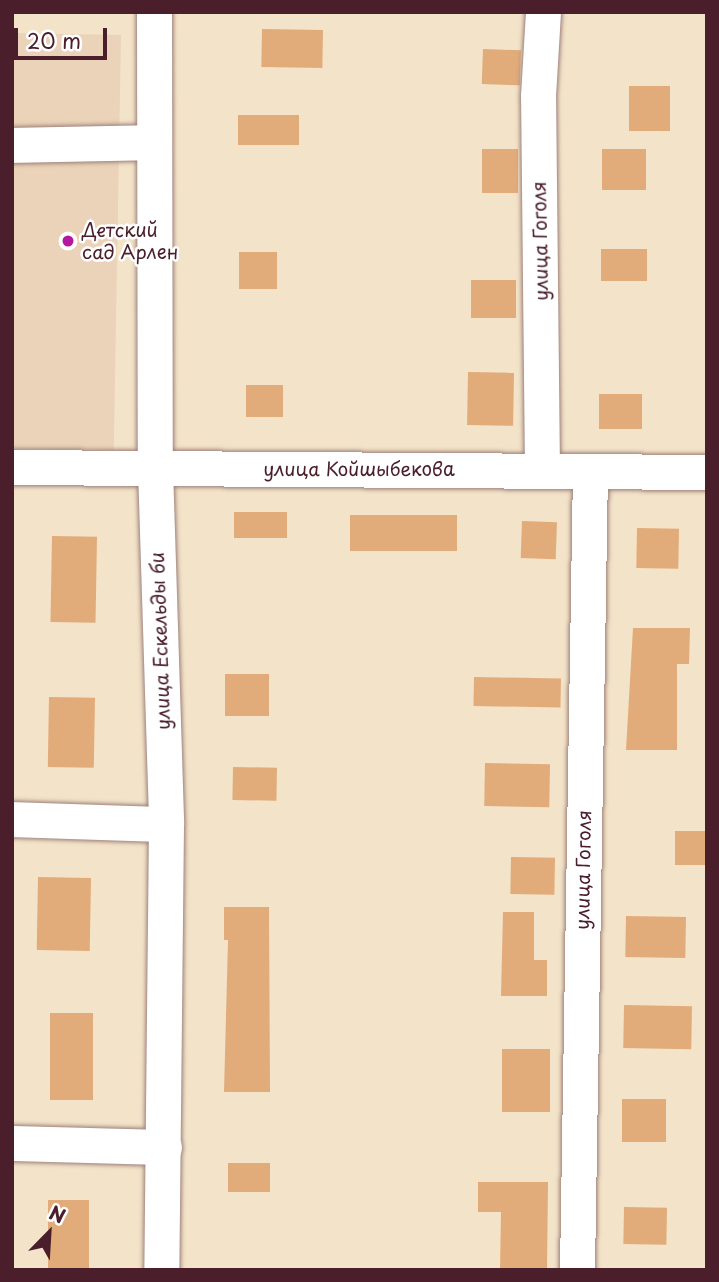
<!DOCTYPE html>
<html>
<head>
<meta charset="utf-8">
<style>
  body { margin:0 }
  #map { position:relative; width:719px; height:1282px; overflow:hidden; background:#f3e3c9; font-family:"Playpen Sans",sans-serif }
  div>[style] { position:absolute }
  .built>* { inset:0; background:#ead3b8; transform-origin:0 0 }
  .building>* { inset:0; background:#e2ab7a; transform-origin:0 0 }
  .roads { filter:drop-shadow(0 0 2px #9e817a) drop-shadow(0 0 2px #9e817a) }
  .minor>* { height:35px; margin:-17.5px; padding:0 17.5px; transform-origin:17.5px; border-radius:17.5px; background:#fff }
  .dots>* { width:19px; height:19px; translate:-50% -50%; box-sizing:border-box; border:4px solid #fff; border-radius:50% }
  span { translate:-50% -50%; white-space:nowrap; text-align:center; line-height:1.15; -webkit-text-stroke:5px #fff; paint-order:stroke }
  .poi-label { font-size:19px; color:#4a1f2b }
  .left { translate:0 -50%; text-align:left }
  .street-label { font-size:19px; color:#4a1f2b }
  .frame { position:absolute; inset:0; border:14px solid #4a1f2b; pointer-events:none }
  .north { position:absolute; left:14px; top:1198px; width:70px; height:70px; -webkit-text-stroke:5px #fff; paint-order:stroke; rotate:24deg; font-size:19px; font-weight:700; line-height:28px; text-align:center; color:#4a1f2b }
  .north::after { content:''; display:block; margin:auto; width:24px; height:32px; background:#4a1f2b; clip-path:polygon(50% 0,100% 100%,50% 72%,0 100%) }
  .scale { position:absolute; left:14px; top:28px; width:93px; height:32px; box-sizing:border-box; border:4px solid #4a1f2b; border-top:0; padding-left:9px; font-size:21px; line-height:24px; white-space:nowrap; color:#4a1f2b; -webkit-text-stroke:5px #fff; paint-order:stroke }
</style>
</head>
<body>
<div id="map">
  <div class="built">
    <div style="left:12px;top:33px;width:109px;height:415px;rotate:1deg"></div>
  </div>
  <div class="building">
    <div style="left:262px;top:29px;width:61px;height:38px;rotate:1deg"></div>
    <div style="left:483px;top:49px;width:38px;height:35px;rotate:2deg"></div>
    <div style="left:629px;top:86px;width:41px;height:45px"></div>
    <div style="left:238px;top:115px;width:61px;height:30px"></div>
    <div style="left:482px;top:149px;width:36px;height:44px"></div>
    <div style="left:602px;top:149px;width:44px;height:41px"></div>
    <div style="left:601px;top:249px;width:46px;height:32px"></div>
    <div style="left:239px;top:252px;width:38px;height:37px"></div>
    <div style="left:471px;top:280px;width:45px;height:38px"></div>
    <div style="left:468px;top:372px;width:46px;height:53px;rotate:1deg"></div>
    <div style="left:246px;top:385px;width:37px;height:32px"></div>
    <div style="left:599px;top:394px;width:43px;height:35px"></div>
    <div style="left:234px;top:512px;width:53px;height:26px"></div>
    <div style="left:350px;top:515px;width:107px;height:36px"></div>
    <div style="left:522px;top:521px;width:35px;height:37px;rotate:2deg"></div>
    <div style="left:637px;top:528px;width:42px;height:40px;rotate:1deg"></div>
    <div style="left:52px;top:536px;width:45px;height:86px;rotate:1deg"></div>
    <div style="clip-path:polygon(633px 628px,690px 628px,689px 664px,677px 664px,677px 750px,626px 750px)"></div>
    <div style="left:225px;top:674px;width:44px;height:42px"></div>
    <div style="left:474px;top:677px;width:87px;height:29px;rotate:1deg"></div>
    <div style="left:49px;top:697px;width:46px;height:70px;rotate:1deg"></div>
    <div style="left:485px;top:763px;width:65px;height:43px;rotate:1deg"></div>
    <div style="left:233px;top:767px;width:44px;height:33px;rotate:1deg"></div>
    <div style="left:675px;top:831px;width:32px;height:34px"></div>
    <div style="left:511px;top:857px;width:44px;height:37px;rotate:1deg"></div>
    <div style="left:38px;top:877px;width:53px;height:73px;rotate:1deg"></div>
    <div style="clip-path:polygon(224px 907px,269px 907px,270px 1092px,224px 1092px,228px 940px,224px 940px)"></div>
    <div style="clip-path:polygon(503px 912px,534px 912px,534px 960px,547px 960px,547px 996px,501px 996px)"></div>
    <div style="left:626px;top:916px;width:60px;height:41px;rotate:1deg"></div>
    <div style="left:624px;top:1005px;width:68px;height:43px;rotate:1deg"></div>
    <div style="left:50px;top:1013px;width:43px;height:87px"></div>
    <div style="left:502px;top:1049px;width:48px;height:63px"></div>
    <div style="left:622px;top:1099px;width:44px;height:43px"></div>
    <div style="left:228px;top:1163px;width:42px;height:29px"></div>
    <div style="clip-path:polygon(478px 1182px,548px 1182px,547px 1270px,500px 1270px,501px 1212px,478px 1212px)"></div>
    <div style="left:48px;top:1200px;width:41px;height:70px"></div>
    <div style="left:624px;top:1207px;width:43px;height:37px;rotate:1deg"></div>
  </div>
  <div class="roads">
    <div class="minor">
      <div style="left:154px;top:12px;width:456px;rotate:89.9deg"></div>
      <div style="left:155px;top:468px;width:356px;rotate:88.2deg"></div>
      <div style="left:166px;top:824px;width:446px;rotate:90.6deg"></div>
      <div style="left:12px;top:145px;width:142px;rotate:-1.2deg"></div>
      <div style="left:12px;top:467px;width:695px;rotate:0.41deg"></div>
      <div style="left:542px;top:471px;width:375px;rotate:-90.6deg"></div>
      <div style="left:538px;top:96px;width:84px;rotate:-86.6deg"></div>
      <div style="left:12px;top:819px;width:154px;rotate:1.9deg"></div>
      <div style="left:12px;top:1143px;width:152px;rotate:1.5deg"></div>
      <div style="left:577px;top:1270px;width:799px;rotate:-89.07deg"></div>
    </div>
  </div>
  <div class="dots">
    <div style="left:68px;top:241px;background:#b5179e"></div>
  </div>
  <div class="poi-label">
    <span class="left" style="left:82px;top:241px">Детский<br>сад Арлен</span>
  </div>
  <div class="street-label">
    <span style="left:540px;top:241px;rotate:-91deg">улица Гоголя</span>
    <span style="left:359px;top:469px">улица Койшыбекова</span>
    <span style="left:160px;top:641px;rotate:-92deg">улица Ескельды би</span>
    <span style="left:583px;top:870px;rotate:-89deg">улица Гоголя</span>
  </div>
  <div class="frame"></div>
  <div class="north">N</div>
  <div class="scale">20 m</div>
</div>
</body>
</html>
